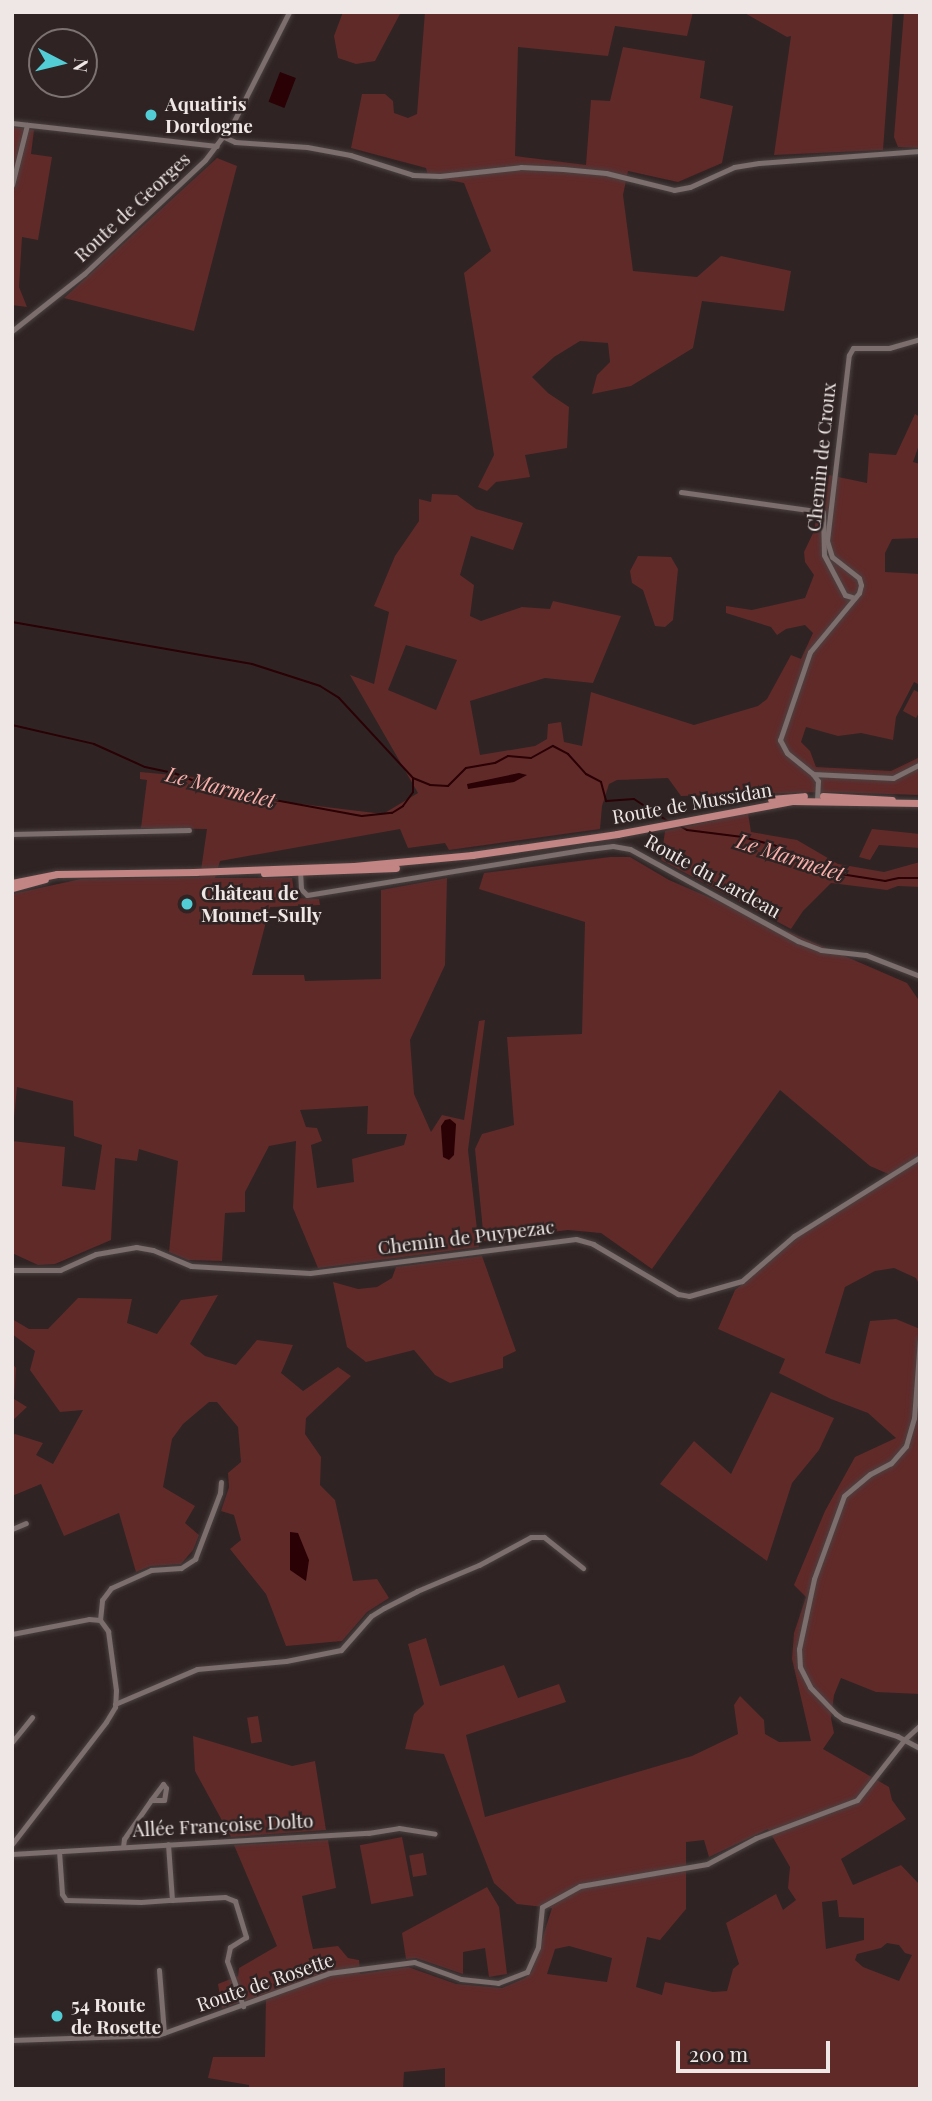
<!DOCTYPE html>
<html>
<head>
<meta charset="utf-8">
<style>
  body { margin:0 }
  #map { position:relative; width:932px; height:2101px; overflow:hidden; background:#2f2423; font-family:"Playfair Display",serif }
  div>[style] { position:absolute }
  .green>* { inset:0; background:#602a29; transform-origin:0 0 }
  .water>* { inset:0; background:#2a0104; transform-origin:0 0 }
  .stream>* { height:2px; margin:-1px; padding:0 1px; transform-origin:1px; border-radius:1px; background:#2a0104 }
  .roads { filter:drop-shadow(0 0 2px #4b4141) drop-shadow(0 0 2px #4b4141) }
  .minor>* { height:5px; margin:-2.5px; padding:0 2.5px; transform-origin:2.5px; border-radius:2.5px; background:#7b6e6d }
  .major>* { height:7px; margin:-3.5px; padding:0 3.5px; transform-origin:3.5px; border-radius:3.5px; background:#c28583 }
  .dots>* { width:19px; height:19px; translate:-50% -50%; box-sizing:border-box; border:4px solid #2f2423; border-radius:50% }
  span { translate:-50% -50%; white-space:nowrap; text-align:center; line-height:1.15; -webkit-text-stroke:5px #2f2423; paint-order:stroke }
  .poi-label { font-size:19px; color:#eee7e6; font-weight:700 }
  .left { translate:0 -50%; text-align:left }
  .street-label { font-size:19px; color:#eee7e6 }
  .water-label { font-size:21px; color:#fbb0ac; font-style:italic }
  .frame { position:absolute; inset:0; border:14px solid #eee7e6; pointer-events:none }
  .north { position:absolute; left:28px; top:28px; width:70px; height:70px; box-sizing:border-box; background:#2f2423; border:2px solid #7b7271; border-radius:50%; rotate:97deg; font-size:19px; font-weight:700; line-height:28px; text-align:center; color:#eee7e6 }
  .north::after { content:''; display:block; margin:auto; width:24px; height:32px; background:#52ccd5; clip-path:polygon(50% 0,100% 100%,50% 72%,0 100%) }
  .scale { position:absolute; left:676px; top:2041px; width:154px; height:32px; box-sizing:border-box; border:4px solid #eee7e6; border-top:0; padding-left:9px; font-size:21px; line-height:24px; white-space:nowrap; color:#eee7e6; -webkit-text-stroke:5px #2f2423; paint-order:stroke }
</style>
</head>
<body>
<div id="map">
  <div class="green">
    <div style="clip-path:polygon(343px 12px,401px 12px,375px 61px,356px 64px,338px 58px,334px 36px)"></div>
    <div style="clip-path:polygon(425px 12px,693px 12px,687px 36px,615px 26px,608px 56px,518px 47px,515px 156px,586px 165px,591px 100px,610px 101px,623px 47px,705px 61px,700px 98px,733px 106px,722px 163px,678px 182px,628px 171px,623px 195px,633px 271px,697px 277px,721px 256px,791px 271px,784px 311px,702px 301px,693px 348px,631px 386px,592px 394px,597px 375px,610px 362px,608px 343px,580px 341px,554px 357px,532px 377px,548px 393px,569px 407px,567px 448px,525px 455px,530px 477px,496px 482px,487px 491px,478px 487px,494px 455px,464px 273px,491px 251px,464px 183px,428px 176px,426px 168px,351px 148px,362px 94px,385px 94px,393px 101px,394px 113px,408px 118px,417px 114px)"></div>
    <div style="clip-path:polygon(743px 12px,893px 12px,883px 150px,774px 155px,791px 36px,787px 37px)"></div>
    <div style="clip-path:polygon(904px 12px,920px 12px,920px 148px,898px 147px,894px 137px)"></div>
    <div style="clip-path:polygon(12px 127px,34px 130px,31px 154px,52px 157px,38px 240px,22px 237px,19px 287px,27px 307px,12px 305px)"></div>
    <div style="clip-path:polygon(217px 158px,237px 166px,194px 331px,64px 298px)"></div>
    <div style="clip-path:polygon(evenodd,915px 414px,920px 417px,920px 442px,913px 462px,920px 464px,920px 538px,892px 539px,885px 553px,885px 572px,920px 574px,920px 685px,914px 682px,896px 717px,893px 740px,861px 733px,838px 736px,806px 727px,801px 742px,810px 751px,816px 767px,891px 771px,920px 757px,920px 795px,824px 792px,681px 796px,668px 778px,617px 780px,609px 784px,602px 806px,600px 829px,449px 850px,445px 843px,408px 848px,400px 829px,220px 861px,215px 878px,292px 878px,295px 898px,319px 899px,320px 905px,270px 907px,252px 975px,304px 975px,305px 981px,381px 979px,381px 890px,447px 878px,445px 965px,410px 1040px,414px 1094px,431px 1132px,442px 1115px,464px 1120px,479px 1021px,485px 1020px,468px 1150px,479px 1247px,318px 1268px,293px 1208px,296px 1141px,269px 1146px,245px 1192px,245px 1212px,225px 1213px,222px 1261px,188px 1260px,169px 1252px,178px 1161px,139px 1149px,137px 1161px,115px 1158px,111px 1240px,55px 1264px,38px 1265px,12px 1253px,12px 1141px,65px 1147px,62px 1186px,95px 1190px,102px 1145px,74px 1136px,73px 1101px,17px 1087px,12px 1139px,12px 894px,81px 879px,200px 877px,207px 829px,141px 828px,147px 780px,140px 779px,140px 772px,205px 778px,243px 797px,383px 814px,418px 793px,350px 675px,374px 684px,389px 612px,374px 606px,395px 556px,419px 521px,419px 499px,431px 502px,432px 494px,457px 495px,476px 509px,523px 523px,513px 550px,471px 536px,460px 575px,474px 585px,470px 616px,481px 621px,522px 607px,550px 609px,553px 601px,621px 616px,593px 683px,545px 678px,470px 701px,480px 755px,535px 746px,547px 739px,548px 724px,561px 722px,564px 742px,582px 746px,591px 692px,694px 725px,758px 706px,767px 699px,791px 655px,801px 659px,813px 633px,805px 625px,786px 629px,777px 635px,771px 627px,726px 613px,726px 606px,752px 610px,805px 598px,814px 575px,805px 562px,804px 552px,814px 531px,824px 474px,867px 483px,869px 453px,896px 455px,915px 414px,406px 645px,457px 660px,436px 710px,388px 690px,406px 645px,915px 414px,368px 1106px,367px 1134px,407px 1134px,404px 1145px,352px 1159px,354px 1182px,317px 1188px,311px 1145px,322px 1141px,317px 1128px,306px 1127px,300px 1110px,368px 1106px)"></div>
    <div style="clip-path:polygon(638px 556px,671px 557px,678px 569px,673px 620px,665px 627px,655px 626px,643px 590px,632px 583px,630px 571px)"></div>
    <div style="clip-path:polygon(914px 690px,920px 693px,920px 711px,916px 718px,903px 711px)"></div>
    <div style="clip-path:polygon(748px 813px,751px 832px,797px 840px,838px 864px,884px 872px,920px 862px,920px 887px,898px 886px,887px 890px,831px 883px,803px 911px,791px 929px,661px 860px,665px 831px)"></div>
    <div style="clip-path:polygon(872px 829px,920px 834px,920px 848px,879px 845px,870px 860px,859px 857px)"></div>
    <div style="clip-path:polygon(evenodd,610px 857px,630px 857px,669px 880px,907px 983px,920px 1002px,920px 1286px,916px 1278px,894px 1268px,875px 1271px,845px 1287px,825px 1353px,860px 1364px,870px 1321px,896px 1319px,920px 1329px,920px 1694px,876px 1692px,841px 1678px,834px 1695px,831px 1718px,834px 1733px,823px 1749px,889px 1787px,892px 1800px,906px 1819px,841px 1859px,853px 1885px,901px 1865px,920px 1885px,920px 2089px,445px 2089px,445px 2068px,404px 2072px,403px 2089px,249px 2089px,249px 2085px,208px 2078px,213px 2057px,265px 2057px,266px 1994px,222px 2008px,218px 1984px,238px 1976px,239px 1968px,277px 1946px,234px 1845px,328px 1840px,336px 1888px,302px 1896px,309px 1932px,313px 1949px,338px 1946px,348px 1958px,359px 1960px,360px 1974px,408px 1967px,456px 1984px,502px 1988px,525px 1978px,532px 1971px,552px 1908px,517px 1904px,494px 1883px,444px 1754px,405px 1749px,414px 1714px,424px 1704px,408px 1644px,426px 1638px,440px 1686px,504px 1665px,518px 1698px,559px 1684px,566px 1702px,466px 1735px,485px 1817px,692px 1756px,738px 1734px,734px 1705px,740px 1696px,764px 1720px,765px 1734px,779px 1742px,811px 1741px,792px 1659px,794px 1633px,806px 1597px,794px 1585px,825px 1511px,855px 1457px,896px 1438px,868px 1413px,831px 1399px,779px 1373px,785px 1359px,718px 1329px,735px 1290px,801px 1235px,893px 1176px,870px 1166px,780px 1090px,652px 1269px,601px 1233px,568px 1230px,484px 1241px,475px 1149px,482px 1134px,514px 1125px,507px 1037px,582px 1034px,585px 922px,479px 889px,484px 873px,610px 857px,768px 1829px,790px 1867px,788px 1888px,796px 1900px,783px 1910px,776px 1894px,726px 1923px,739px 1964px,733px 1969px,727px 1991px,713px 1992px,665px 1982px,662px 1995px,636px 1987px,647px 1937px,660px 1940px,686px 1909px,686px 1842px,704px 1840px,709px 1857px,768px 1829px,610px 857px,837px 1900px,839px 1917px,864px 1918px,864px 1940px,826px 1949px,822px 1902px,837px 1900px,610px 857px,887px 1943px,899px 1945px,905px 1953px,912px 1955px,899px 1981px,863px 1967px,855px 1960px,857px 1954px,881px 1948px,887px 1943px,610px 857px,569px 1946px,612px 1958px,607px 1982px,547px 1974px,555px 1949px,569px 1946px)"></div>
    <div style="clip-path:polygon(482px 1256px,516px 1351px,503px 1357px,503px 1368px,450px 1383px,435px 1375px,414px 1350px,366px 1362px,347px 1347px,333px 1282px,358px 1289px,377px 1287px,392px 1278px,396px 1267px)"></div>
    <div style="clip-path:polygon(218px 1295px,190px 1344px,205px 1356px,236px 1365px,257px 1340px,293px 1345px,281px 1373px,303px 1391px,338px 1367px,351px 1376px,306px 1418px,305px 1434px,321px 1457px,320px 1485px,335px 1500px,353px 1581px,377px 1579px,389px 1598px,367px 1612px,342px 1641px,286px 1646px,266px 1594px,230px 1549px,241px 1540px,234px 1515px,221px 1511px,229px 1487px,228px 1473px,241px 1462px,238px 1427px,217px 1402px,209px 1402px,183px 1424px,172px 1439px,163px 1487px,195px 1506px,185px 1523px,199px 1535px,193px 1550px,181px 1564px,151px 1566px,136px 1572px,119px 1513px,64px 1536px,41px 1484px,12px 1496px,12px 1436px,15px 1434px,43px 1443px,36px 1455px,53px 1464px,83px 1410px,60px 1412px,30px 1370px,35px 1351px,12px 1334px,12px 1319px,29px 1329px,48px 1329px,78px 1298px,132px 1299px,127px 1323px,157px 1334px,181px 1300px)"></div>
    <div style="clip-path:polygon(12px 1363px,16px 1368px,14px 1399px,27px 1407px,12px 1421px)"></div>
    <div style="clip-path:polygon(771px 1392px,834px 1418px,819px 1450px,792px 1483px,767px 1561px,660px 1484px,694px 1441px,731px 1474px)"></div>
    <div style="left:258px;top:1716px;width:26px;height:11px;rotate:81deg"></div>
    <div style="clip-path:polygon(193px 1736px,292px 1766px,315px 1761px,326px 1830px,231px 1837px,195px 1771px)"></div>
    <div style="left:402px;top:1837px;width:60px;height:43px;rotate:79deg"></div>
    <div style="left:423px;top:1853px;width:22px;height:14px;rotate:80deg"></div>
    <div style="clip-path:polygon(487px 1887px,499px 1907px,507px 1974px,489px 1977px,485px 1948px,463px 1952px,463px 1974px,416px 1958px,406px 1959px,402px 1933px)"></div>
  </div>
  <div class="water">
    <div style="left:280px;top:72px;width:17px;height:32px;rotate:21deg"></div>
    <div style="clip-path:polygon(519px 773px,527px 775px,514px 782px,468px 789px,467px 784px)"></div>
    <div style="clip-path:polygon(450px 1119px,456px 1124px,454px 1155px,449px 1160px,443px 1157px,441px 1126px,445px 1120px)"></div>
    <div style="clip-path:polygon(290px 1532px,298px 1533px,309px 1560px,306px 1581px,290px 1570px)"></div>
  </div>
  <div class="stream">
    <div style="left:12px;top:622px;width:244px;rotate:9.9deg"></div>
    <div style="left:252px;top:664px;width:71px;rotate:17.9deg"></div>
    <div style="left:320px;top:686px;width:22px;rotate:32deg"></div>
    <div style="left:339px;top:698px;width:109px;rotate:47.2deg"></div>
    <div style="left:413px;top:778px;width:18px;rotate:22deg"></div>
    <div style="left:430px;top:785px;width:18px;rotate:3deg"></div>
    <div style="left:448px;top:786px;width:25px;rotate:-45deg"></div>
    <div style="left:466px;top:768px;width:29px;rotate:-10deg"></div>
    <div style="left:495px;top:763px;width:15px;rotate:-28deg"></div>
    <div style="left:508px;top:756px;width:23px;rotate:5deg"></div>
    <div style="left:531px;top:758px;width:25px;rotate:-29deg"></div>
    <div style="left:553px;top:746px;width:17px;rotate:28deg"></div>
    <div style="left:568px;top:754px;width:27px;rotate:48deg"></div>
    <div style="left:586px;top:774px;width:17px;rotate:28deg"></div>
    <div style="left:601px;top:782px;width:20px;rotate:75deg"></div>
    <div style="left:606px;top:801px;width:28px;rotate:-4deg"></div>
    <div style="left:634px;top:799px;width:42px;rotate:33.3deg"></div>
    <div style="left:12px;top:725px;width:84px;rotate:13deg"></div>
    <div style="left:94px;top:744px;width:56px;rotate:24.3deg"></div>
    <div style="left:145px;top:767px;width:30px;rotate:12deg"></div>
    <div style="left:174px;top:773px;width:44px;rotate:21.3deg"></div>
    <div style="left:215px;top:789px;width:149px;rotate:10.4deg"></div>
    <div style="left:362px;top:816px;width:30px;rotate:-6deg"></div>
    <div style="left:392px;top:813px;width:13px;rotate:-32deg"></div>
    <div style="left:403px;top:806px;width:17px;rotate:-54deg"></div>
    <div style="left:413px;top:792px;width:13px;rotate:-90deg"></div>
    <div style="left:678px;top:825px;width:10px;rotate:29deg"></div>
    <div style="left:687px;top:830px;width:56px;rotate:7.1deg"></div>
    <div style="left:743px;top:837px;width:34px;rotate:15deg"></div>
    <div style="left:776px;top:846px;width:64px;rotate:25deg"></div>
    <div style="left:834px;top:873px;width:52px;rotate:8.9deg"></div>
    <div style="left:885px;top:881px;width:14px;rotate:-12deg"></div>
    <div style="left:899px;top:878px;width:21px"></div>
  </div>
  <div class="roads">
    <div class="minor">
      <div style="left:12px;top:123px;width:206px;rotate:6.4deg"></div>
      <div style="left:224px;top:137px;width:12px;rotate:24deg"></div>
      <div style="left:235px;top:142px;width:72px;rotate:4deg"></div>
      <div style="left:307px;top:147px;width:44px;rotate:10.5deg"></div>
      <div style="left:350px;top:155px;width:66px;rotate:17.6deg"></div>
      <div style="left:413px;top:175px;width:27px;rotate:2deg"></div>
      <div style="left:440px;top:176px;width:81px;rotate:-6.3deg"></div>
      <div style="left:521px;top:167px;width:42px;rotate:2.7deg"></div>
      <div style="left:563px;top:169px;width:43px;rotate:5.3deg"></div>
      <div style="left:606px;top:173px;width:70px;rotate:14deg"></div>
      <div style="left:674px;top:190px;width:16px;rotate:-11deg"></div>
      <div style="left:690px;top:187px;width:48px;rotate:-24.4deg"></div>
      <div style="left:734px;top:167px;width:25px;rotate:-9deg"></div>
      <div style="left:759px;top:163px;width:161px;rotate:-4.3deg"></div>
      <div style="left:12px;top:185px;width:62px;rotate:-76deg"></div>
      <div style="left:12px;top:331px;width:92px;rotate:-38.4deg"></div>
      <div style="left:84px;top:274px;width:166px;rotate:-43.3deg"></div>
      <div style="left:205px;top:160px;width:46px;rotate:-52.9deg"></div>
      <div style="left:233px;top:123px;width:124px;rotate:-63.2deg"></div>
      <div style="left:681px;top:492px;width:143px;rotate:8deg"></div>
      <div style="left:823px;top:512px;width:43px;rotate:88.7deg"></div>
      <div style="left:824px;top:555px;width:45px;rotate:62.3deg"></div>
      <div style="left:845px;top:595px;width:10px;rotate:17deg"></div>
      <div style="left:813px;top:774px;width:80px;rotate:2.9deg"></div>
      <div style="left:893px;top:778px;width:30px;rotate:-27deg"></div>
      <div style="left:817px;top:800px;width:19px;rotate:-87deg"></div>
      <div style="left:818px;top:781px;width:9px;rotate:-126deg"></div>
      <div style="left:813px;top:774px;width:33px;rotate:-141deg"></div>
      <div style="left:787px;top:753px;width:15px;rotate:-118deg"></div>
      <div style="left:780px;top:740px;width:93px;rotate:-71.2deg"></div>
      <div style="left:810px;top:652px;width:77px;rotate:-50.3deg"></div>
      <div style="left:859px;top:593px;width:8px;rotate:-76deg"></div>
      <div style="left:861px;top:585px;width:7px;rotate:-106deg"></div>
      <div style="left:859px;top:578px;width:34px;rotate:-142deg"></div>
      <div style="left:832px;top:557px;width:17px;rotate:-107deg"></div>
      <div style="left:827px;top:541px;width:187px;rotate:-83.3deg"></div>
      <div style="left:849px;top:355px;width:8px;rotate:-60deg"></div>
      <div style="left:853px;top:348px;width:36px"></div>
      <div style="left:889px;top:348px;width:32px;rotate:-16deg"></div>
      <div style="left:12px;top:834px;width:177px;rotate:-1.3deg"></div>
      <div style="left:300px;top:870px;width:19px;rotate:87deg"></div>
      <div style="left:301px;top:889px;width:8px;rotate:45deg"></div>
      <div style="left:307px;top:895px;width:286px;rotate:-9.3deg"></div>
      <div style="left:589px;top:849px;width:24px;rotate:-7deg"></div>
      <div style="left:613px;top:846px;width:17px;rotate:10deg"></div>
      <div style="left:630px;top:849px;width:192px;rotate:28.7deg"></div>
      <div style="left:798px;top:941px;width:25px;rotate:21deg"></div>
      <div style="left:821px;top:950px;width:45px;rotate:6.3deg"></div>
      <div style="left:866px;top:955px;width:58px;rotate:21.3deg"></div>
      <div style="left:12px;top:1270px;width:48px"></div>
      <div style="left:60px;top:1270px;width:39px;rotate:-24deg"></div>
      <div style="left:96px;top:1254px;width:41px;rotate:-9.9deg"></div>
      <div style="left:136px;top:1247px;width:17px;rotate:10deg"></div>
      <div style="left:153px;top:1250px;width:41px;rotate:22.8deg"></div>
      <div style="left:191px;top:1266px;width:119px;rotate:3.4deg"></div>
      <div style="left:310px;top:1273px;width:268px;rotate:-7.3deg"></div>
      <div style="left:576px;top:1239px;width:18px;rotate:16deg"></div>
      <div style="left:593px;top:1244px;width:99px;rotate:30.5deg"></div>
      <div style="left:678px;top:1294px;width:11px;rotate:10deg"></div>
      <div style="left:689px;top:1296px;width:55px;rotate:-15.8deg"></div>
      <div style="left:742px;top:1281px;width:69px;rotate:-40.9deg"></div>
      <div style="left:794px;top:1236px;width:149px;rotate:-32.1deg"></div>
      <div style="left:920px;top:1339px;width:79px;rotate:94.3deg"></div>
      <div style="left:914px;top:1418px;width:29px;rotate:106deg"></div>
      <div style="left:906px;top:1446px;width:23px;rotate:131deg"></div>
      <div style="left:891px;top:1463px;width:24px;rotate:152deg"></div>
      <div style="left:870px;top:1474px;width:34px;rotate:140deg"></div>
      <div style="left:844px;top:1496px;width:88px;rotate:109.9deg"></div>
      <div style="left:814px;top:1579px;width:72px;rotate:102.1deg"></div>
      <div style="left:799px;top:1649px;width:18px;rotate:87deg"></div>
      <div style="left:800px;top:1667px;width:22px;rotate:63deg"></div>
      <div style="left:810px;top:1687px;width:37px;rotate:46deg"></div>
      <div style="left:836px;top:1714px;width:9px;rotate:36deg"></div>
      <div style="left:843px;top:1719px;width:57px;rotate:17.5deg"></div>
      <div style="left:897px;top:1736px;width:26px;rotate:28deg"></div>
      <div style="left:12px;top:1529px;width:15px;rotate:-23deg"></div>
      <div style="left:100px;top:1620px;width:20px;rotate:-84deg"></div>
      <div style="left:102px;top:1600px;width:15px;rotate:-53deg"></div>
      <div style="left:111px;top:1588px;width:44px;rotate:-24.2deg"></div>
      <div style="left:151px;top:1570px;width:30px;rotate:-4deg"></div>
      <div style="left:181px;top:1568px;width:17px;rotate:-33deg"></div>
      <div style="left:195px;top:1559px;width:71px;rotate:-69.3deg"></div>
      <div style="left:220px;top:1493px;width:11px;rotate:-85deg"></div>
      <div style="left:12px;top:1634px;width:78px;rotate:-11deg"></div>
      <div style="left:89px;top:1619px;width:11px;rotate:5deg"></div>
      <div style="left:100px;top:1620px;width:14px;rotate:54deg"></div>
      <div style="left:108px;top:1631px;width:60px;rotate:82.3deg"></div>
      <div style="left:116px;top:1690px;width:17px;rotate:93deg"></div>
      <div style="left:115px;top:1707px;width:17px;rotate:121deg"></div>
      <div style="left:106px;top:1722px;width:154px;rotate:127.6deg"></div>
      <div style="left:115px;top:1704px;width:89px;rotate:-23.1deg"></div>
      <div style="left:197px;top:1669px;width:89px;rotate:-5.1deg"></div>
      <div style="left:286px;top:1661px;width:56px;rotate:-11.3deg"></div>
      <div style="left:341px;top:1650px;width:45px;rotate:-48.6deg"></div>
      <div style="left:371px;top:1616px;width:15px;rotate:-32deg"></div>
      <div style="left:384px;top:1608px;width:37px;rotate:-27deg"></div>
      <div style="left:417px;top:1591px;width:67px;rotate:-22.8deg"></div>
      <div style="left:479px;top:1565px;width:59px;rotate:-28.3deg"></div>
      <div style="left:531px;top:1537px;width:13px"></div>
      <div style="left:544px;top:1537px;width:50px;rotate:38.5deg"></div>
      <div style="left:12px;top:1742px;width:32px;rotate:-51deg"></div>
      <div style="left:123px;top:1847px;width:8px;rotate:-83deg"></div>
      <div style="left:124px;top:1839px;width:47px;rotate:-55.3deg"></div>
      <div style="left:151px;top:1800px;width:20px;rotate:-53deg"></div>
      <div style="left:163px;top:1784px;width:5px;rotate:53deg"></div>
      <div style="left:166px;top:1788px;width:12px;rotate:99deg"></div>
      <div style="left:164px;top:1800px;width:13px;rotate:180deg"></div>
      <div style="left:59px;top:1851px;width:43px;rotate:86deg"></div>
      <div style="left:62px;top:1894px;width:7px;rotate:56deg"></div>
      <div style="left:66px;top:1900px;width:75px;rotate:1.5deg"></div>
      <div style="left:141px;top:1902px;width:31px;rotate:-4deg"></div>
      <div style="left:172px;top:1900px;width:56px;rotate:-94.1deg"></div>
      <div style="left:12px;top:1854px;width:357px;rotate:-3.4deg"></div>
      <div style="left:368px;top:1833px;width:31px;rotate:-9deg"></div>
      <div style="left:399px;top:1828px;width:36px;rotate:9deg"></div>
      <div style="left:172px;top:1900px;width:53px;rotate:-3.2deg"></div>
      <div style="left:225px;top:1897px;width:11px;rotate:22deg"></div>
      <div style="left:235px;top:1901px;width:38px;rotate:73deg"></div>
      <div style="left:246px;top:1937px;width:19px;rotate:148deg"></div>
      <div style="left:230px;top:1947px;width:14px;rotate:102deg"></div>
      <div style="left:227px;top:1961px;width:48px;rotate:70.4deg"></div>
      <div style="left:159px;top:1970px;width:63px;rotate:85.5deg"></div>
      <div style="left:12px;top:2040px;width:146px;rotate:-2deg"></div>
      <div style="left:158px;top:2035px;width:182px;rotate:-19.9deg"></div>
      <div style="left:329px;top:1973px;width:86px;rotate:-7.4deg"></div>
      <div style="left:414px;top:1962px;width:50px;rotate:19.9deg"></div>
      <div style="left:461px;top:1979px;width:37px;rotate:6deg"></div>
      <div style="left:498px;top:1983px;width:31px;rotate:-21deg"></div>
      <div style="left:527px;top:1972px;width:27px;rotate:-66deg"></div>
      <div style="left:538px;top:1947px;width:40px;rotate:-84.3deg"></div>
      <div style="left:542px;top:1907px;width:43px;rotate:-28.9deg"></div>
      <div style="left:580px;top:1886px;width:129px;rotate:-9.8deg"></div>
      <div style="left:707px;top:1864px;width:55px;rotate:-28deg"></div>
      <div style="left:756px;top:1838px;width:108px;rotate:-20.6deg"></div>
      <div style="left:857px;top:1800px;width:76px;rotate:-51.9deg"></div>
      <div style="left:904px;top:1740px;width:22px;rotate:-43deg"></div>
    </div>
    <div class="major">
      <div style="left:823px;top:796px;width:69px;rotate:3.3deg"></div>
      <div style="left:771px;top:799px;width:33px;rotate:-5deg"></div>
      <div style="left:193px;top:872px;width:161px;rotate:-2.1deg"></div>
      <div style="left:354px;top:866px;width:119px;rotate:-5.3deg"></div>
      <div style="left:472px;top:855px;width:147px;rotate:-8.2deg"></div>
      <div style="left:617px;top:834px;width:178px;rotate:-10.7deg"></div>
      <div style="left:792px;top:801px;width:127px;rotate:0.9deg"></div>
      <div style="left:264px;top:873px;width:132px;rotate:-2.2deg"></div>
      <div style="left:12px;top:883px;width:46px;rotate:-11.3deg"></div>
      <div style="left:57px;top:874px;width:139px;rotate:-0.8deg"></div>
      <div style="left:12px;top:888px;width:34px;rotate:-15deg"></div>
    </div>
  </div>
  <div class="dots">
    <div style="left:151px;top:115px;background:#52ccd5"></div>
    <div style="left:187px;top:904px;background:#52ccd5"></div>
    <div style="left:57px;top:2016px;background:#52ccd5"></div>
  </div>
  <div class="poi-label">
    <span class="left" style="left:165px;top:115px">Aquatiris<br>Dordogne</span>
    <span class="left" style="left:201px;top:904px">Château de<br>Mounet-Sully</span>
    <span class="left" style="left:71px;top:2016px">54 Route<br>de Rosette</span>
  </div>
  <div class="street-label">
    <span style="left:132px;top:207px;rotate:-43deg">Route de Georges</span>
    <span style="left:821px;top:457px;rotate:-84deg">Chemin de Croux</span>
    <span style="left:692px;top:803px;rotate:-10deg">Route de Mussidan</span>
    <span style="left:713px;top:876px;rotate:29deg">Route du Lardeau</span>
    <span style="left:466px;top:1237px;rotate:-7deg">Chemin de Puypezac</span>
    <span style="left:223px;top:1825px;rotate:-3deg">Allée Françoise Dolto</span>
    <span style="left:265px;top:1982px;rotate:-19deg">Route de Rosette</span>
  </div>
  <div class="water-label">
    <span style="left:221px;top:786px;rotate:14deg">Le Marmelet</span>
    <span style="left:791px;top:856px;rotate:18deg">Le Marmelet</span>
  </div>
  <div class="frame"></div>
  <div class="north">N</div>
  <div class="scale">200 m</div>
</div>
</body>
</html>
